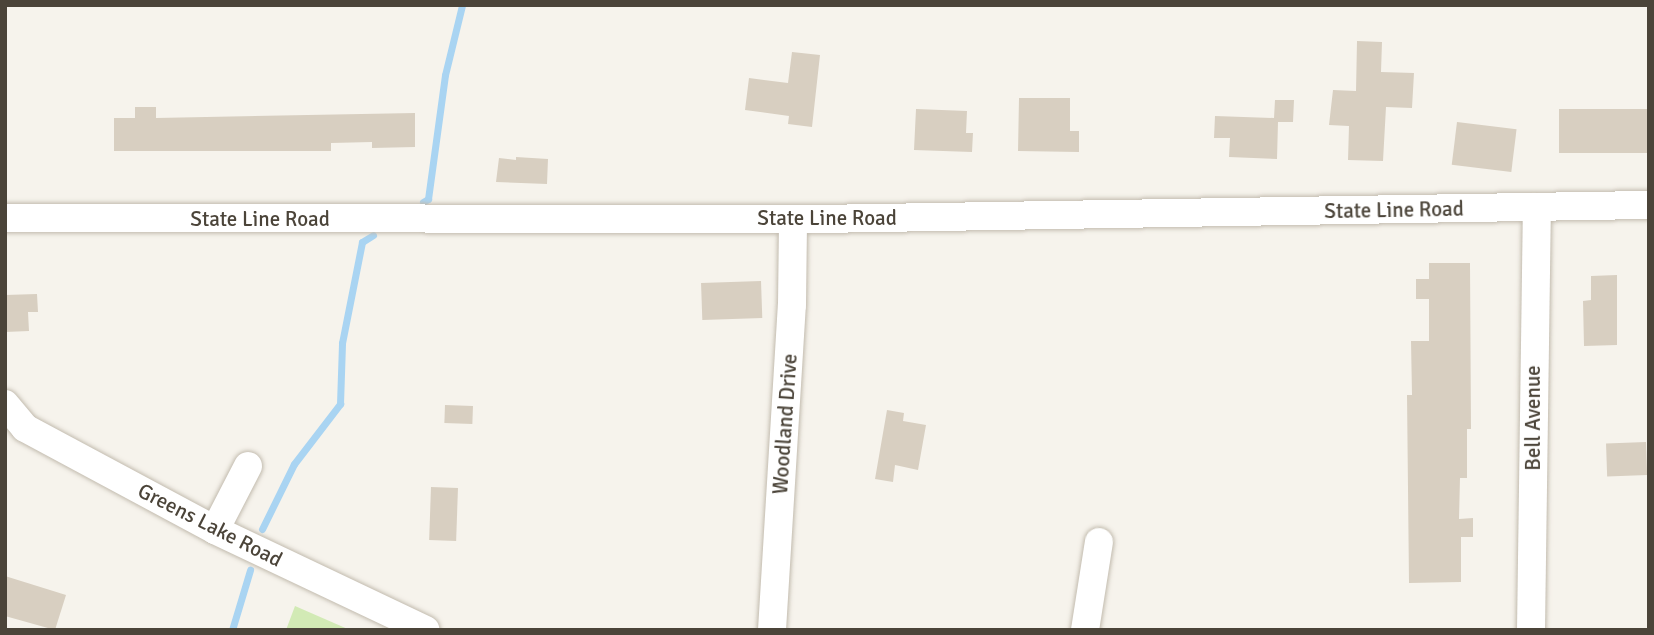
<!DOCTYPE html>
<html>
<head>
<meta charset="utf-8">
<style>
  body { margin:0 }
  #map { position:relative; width:1654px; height:635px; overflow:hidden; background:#f6f3ec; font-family:Signika,sans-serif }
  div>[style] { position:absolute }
  .green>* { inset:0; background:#d2eab5 }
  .stream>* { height:7px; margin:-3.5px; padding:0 3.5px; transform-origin:3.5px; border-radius:3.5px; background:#a9d4f2 }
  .building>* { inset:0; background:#d8cfc1; transform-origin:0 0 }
  .roads { filter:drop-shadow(0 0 2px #c2bbae) drop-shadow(0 0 2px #c2bbae) }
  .minor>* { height:28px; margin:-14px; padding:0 14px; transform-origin:14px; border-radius:14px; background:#fff }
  span { translate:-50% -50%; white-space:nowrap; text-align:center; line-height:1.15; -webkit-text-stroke:5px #fff; paint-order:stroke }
  .street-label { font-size:21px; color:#4b4439 }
  .frame { position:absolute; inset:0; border:7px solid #4b4439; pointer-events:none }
</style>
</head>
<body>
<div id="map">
  <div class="green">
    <div style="clip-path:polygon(295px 606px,350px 630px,286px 630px)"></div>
  </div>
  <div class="stream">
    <div style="left:423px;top:202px;width:6px;rotate:-31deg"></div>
    <div style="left:428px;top:199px;width:125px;rotate:-82.2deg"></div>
    <div style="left:445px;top:75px;width:72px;rotate:-76.3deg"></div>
    <div style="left:262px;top:529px;width:72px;rotate:-63.8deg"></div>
    <div style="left:294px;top:464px;width:76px;rotate:-52.5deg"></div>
    <div style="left:340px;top:404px;width:61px;rotate:-88.1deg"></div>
    <div style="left:342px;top:343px;width:103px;rotate:-78.8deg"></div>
    <div style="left:362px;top:242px;width:13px;rotate:-32deg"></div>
    <div style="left:232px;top:630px;width:63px;rotate:-73.3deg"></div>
  </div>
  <div class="building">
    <div style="clip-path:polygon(1357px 41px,1382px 42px,1381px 72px,1414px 73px,1412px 108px,1386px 107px,1383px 161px,1348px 160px,1349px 126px,1329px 125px,1333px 90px,1356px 91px)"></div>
    <div style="clip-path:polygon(792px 52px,820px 55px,812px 127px,788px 124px,789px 116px,745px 110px,749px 78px,788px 83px)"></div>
    <div style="clip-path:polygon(1019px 98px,1070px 98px,1070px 131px,1079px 131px,1079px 152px,1018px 151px)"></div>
    <div style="clip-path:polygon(1275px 100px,1294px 100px,1293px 122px,1278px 122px,1277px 159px,1229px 157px,1230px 138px,1214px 138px,1215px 116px,1274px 118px)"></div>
    <div style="clip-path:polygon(135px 107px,156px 107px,156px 118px,415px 113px,415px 147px,372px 148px,372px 142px,331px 143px,331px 151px,114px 151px,114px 118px,135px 118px)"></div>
    <div style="clip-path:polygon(916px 109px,967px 111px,966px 133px,973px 133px,972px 152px,914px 150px)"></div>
    <div style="left:1649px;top:109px;width:44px;height:90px;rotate:90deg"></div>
    <div style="left:1457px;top:122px;width:60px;height:43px;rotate:7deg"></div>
    <div style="clip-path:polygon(516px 157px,548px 159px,547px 184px,496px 182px,499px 158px,516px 160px)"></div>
    <div style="clip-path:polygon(1429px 263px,1470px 263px,1471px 429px,1467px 429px,1467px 478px,1460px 478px,1459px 519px,1473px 518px,1473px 537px,1461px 537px,1461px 582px,1409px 583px,1407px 395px,1412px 395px,1411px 341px,1429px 341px,1429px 299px,1416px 299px,1416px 279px,1429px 279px)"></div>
    <div style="clip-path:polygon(1617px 275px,1617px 345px,1584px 346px,1583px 301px,1591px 300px,1591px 276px)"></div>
    <div style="left:761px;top:281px;width:37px;height:60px;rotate:88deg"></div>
    <div style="clip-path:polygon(37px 294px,38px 312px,28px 312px,29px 331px,5px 332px,5px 295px)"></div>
    <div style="left:445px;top:405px;width:28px;height:18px;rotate:2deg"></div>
    <div style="clip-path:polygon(887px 410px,904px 413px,903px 421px,926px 425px,918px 470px,895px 465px,893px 482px,875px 479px)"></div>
    <div style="left:1646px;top:442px;width:33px;height:40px;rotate:88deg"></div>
    <div style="left:431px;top:487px;width:27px;height:53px;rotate:2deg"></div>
    <div style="clip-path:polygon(5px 576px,66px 595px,55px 630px,5px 616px)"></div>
  </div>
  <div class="roads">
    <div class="minor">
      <div style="left:5px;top:218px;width:813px;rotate:0.07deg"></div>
      <div style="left:818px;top:219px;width:831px;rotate:-0.97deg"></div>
      <div style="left:5px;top:404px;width:31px;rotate:50deg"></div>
      <div style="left:25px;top:428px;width:216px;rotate:28.2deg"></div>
      <div style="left:215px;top:530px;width:233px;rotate:25.4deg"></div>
      <div style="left:215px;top:530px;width:72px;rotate:-62.7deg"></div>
      <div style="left:772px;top:630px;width:326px;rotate:-86.5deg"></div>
      <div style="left:792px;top:305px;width:86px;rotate:-89.3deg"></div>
      <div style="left:1085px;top:630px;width:89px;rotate:-81deg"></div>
      <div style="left:1531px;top:630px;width:423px;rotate:-89.2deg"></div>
    </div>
  </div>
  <div class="street-label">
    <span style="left:1394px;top:210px;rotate:-1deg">State Line Road</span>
    <span style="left:827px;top:218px">State Line Road</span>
    <span style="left:260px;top:219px">State Line Road</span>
    <span style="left:1533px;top:418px;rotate:-90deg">Bell Avenue</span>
    <span style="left:785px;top:424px;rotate:-86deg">Woodland Drive</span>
    <span style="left:210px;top:525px;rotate:27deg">Greens Lake Road</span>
  </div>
  <div class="frame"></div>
</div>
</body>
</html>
